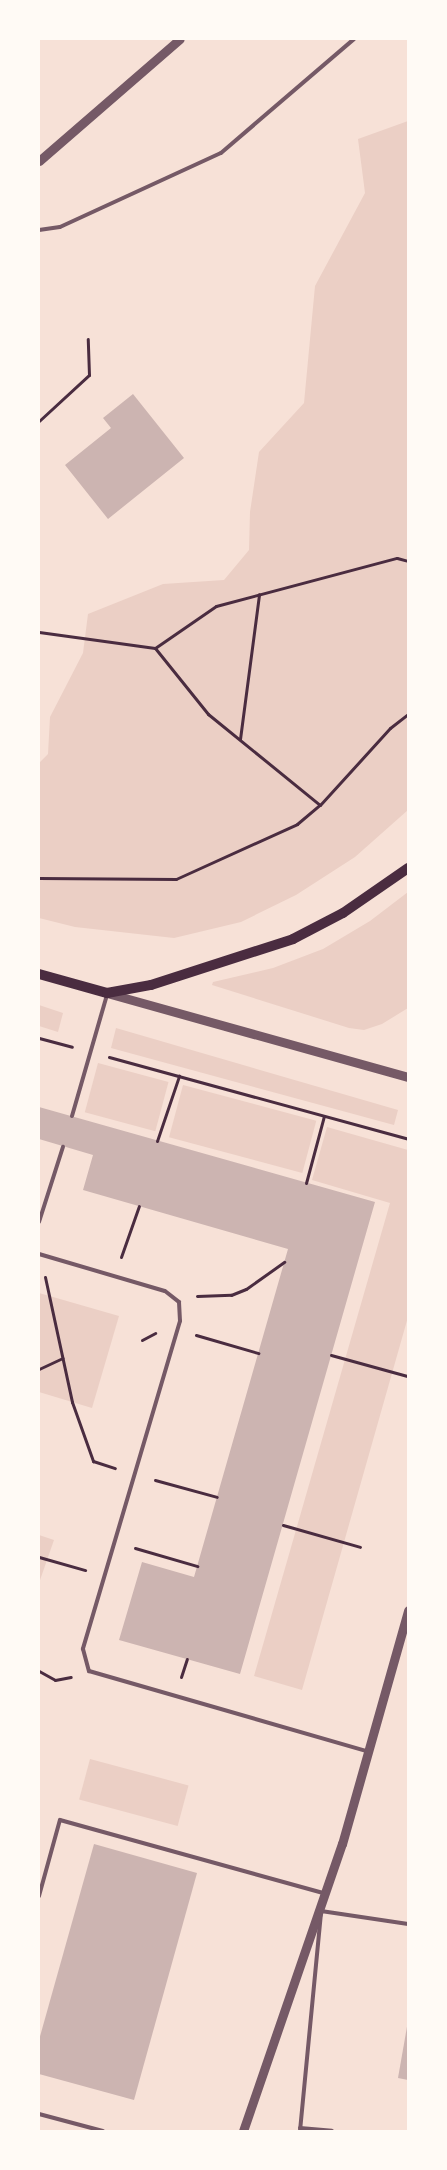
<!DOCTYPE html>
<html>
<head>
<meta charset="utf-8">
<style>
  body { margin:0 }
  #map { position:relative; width:447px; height:2170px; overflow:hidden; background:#f7e1d7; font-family:Manrope,sans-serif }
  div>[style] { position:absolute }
  .green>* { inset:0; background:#ebcfc5; transform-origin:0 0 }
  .building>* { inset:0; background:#ccb4b1 }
  .path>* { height:3px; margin:-1.5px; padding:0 1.5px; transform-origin:1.5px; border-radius:1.5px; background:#4a2c40 }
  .service>* { height:4px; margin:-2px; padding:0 2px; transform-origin:2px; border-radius:2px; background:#755966 }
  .tertiary>* { height:9px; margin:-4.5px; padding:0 4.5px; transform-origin:4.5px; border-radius:4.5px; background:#755966 }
  .secondary>* { height:10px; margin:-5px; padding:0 5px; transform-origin:5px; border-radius:5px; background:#4a2c40 }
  span { translate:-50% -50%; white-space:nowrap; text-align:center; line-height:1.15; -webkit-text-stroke:5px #fffaf5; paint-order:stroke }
  .frame { position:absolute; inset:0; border:40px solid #fffaf5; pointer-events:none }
</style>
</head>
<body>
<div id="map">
  <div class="green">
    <div style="clip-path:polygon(408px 121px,408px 810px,355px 857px,296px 895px,241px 922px,174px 938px,75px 927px,39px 918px,39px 763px,48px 754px,50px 717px,83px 653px,88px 614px,163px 584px,224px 580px,249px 550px,250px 512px,259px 452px,304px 403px,315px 286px,365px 193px,358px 139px)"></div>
    <div style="clip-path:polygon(408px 892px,408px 1008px,382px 1024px,364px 1030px,349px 1028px,212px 985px,213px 982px,273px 968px,323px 949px,370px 921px)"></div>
    <div style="clip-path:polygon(39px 1005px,63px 1013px,58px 1032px,39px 1026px)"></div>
    <div style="clip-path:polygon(116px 1028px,398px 1110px,394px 1125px,111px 1048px)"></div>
    <div style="left:98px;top:1063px;width:73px;height:51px;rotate:15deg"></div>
    <div style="left:183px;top:1085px;width:138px;height:54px;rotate:15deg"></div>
    <div style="clip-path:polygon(327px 1127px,408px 1150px,408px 1317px,302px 1690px,254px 1676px,390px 1203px,312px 1180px)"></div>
    <div style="clip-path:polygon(39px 1293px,119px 1316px,92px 1408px,39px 1392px)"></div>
    <div style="clip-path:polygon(39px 1535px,54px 1540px,39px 1583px)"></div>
    <div style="left:90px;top:1759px;width:102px;height:42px;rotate:15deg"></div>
  </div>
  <div class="building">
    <div style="clip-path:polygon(133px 394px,184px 458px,108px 519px,65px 465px,111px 428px,103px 418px)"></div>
    <div style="clip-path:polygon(39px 1107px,375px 1202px,240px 1674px,119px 1640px,142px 1562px,194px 1577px,288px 1249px,83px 1190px,93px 1155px,39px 1139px)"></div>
    <div style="clip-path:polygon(94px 1844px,197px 1873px,134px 2100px,39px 2074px,39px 2040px)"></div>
    <div style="clip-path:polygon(408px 2021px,408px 2080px,398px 2078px)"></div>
  </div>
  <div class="path">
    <div style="left:39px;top:421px;width:68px;rotate:-42.6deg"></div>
    <div style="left:89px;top:375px;width:36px;rotate:-92deg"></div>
    <div style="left:39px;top:632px;width:117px;rotate:7.9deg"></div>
    <div style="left:155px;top:648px;width:74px;rotate:-34.5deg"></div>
    <div style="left:216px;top:606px;width:187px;rotate:-14.9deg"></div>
    <div style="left:397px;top:558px;width:11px;rotate:15deg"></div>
    <div style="left:155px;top:648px;width:85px;rotate:51.2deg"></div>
    <div style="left:208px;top:714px;width:144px;rotate:39.1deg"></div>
    <div style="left:240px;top:739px;width:146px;rotate:-82.5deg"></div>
    <div style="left:39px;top:878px;width:137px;rotate:0.4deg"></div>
    <div style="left:176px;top:879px;width:133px;rotate:-24.4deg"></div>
    <div style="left:297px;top:824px;width:30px;rotate:-40deg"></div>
    <div style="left:320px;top:805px;width:104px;rotate:-47.7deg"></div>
    <div style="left:390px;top:728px;width:23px;rotate:-38deg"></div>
    <div style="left:39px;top:1038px;width:34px;rotate:15deg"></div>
    <div style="left:109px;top:1057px;width:310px;rotate:15.3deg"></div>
    <div style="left:157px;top:1141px;width:69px;rotate:-71.3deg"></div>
    <div style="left:306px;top:1183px;width:69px;rotate:-75deg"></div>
    <div style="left:121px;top:1257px;width:54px;rotate:-70.6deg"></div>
    <div style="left:45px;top:1277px;width:128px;rotate:77.8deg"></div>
    <div style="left:72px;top:1402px;width:63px;rotate:70.4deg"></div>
    <div style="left:93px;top:1461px;width:23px;rotate:18deg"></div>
    <div style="left:197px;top:1296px;width:34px;rotate:-2deg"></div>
    <div style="left:231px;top:1295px;width:16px;rotate:-22deg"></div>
    <div style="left:246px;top:1289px;width:47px;rotate:-35.4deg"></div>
    <div style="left:196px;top:1335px;width:65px;rotate:16.2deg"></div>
    <div style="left:142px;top:1340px;width:15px;rotate:-28deg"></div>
    <div style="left:331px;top:1355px;width:79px;rotate:15.4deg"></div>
    <div style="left:39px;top:1369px;width:26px;rotate:-25deg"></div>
    <div style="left:155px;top:1480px;width:64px;rotate:15.3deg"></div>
    <div style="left:283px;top:1525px;width:80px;rotate:15.9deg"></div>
    <div style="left:135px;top:1548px;width:65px;rotate:16.2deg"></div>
    <div style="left:39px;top:1557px;width:48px;rotate:15.8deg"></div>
    <div style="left:39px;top:1671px;width:18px;rotate:29deg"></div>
    <div style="left:55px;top:1680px;width:16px;rotate:-11deg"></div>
    <div style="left:181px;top:1677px;width:19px;rotate:-72deg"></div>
  </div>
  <div class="service">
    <div style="left:39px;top:230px;width:21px;rotate:-8deg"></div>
    <div style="left:60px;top:227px;width:177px;rotate:-24.7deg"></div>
    <div style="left:221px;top:153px;width:175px;rotate:-40.6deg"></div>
    <div style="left:72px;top:1116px;width:126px;rotate:-73.9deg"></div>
    <div style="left:39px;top:1222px;width:79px;rotate:-72.3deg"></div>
    <div style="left:39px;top:1254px;width:131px;rotate:16.4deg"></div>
    <div style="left:165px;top:1291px;width:18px;rotate:38deg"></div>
    <div style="left:179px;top:1302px;width:19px;rotate:87deg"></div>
    <div style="left:180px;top:1321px;width:342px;rotate:106.5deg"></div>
    <div style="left:83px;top:1649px;width:23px;rotate:75deg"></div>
    <div style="left:89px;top:1671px;width:289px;rotate:16.1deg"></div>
    <div style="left:39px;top:1896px;width:79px;rotate:-74.6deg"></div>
    <div style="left:60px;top:1820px;width:274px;rotate:15.5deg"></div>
    <div style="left:39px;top:2114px;width:66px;rotate:14.9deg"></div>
    <div style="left:300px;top:2128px;width:32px;rotate:5deg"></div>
    <div style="left:300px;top:2131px;width:221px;rotate:-84.5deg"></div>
    <div style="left:321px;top:1911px;width:88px;rotate:8.5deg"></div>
  </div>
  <div class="tertiary">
    <div style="left:39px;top:161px;width:186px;rotate:-40.9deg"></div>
    <div style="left:107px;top:993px;width:313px;rotate:15.6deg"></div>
    <div style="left:243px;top:2131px;width:304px;rotate:-71deg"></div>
    <div style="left:342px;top:1844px;width:243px;rotate:-74.2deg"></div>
  </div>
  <div class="secondary">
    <div style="left:39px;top:974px;width:71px;rotate:15.6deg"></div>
    <div style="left:107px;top:993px;width:45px;rotate:-10.3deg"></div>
    <div style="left:151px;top:985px;width:149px;rotate:-17.9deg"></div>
    <div style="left:293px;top:939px;width:56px;rotate:-27.5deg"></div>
    <div style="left:343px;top:913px;width:79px;rotate:-34.7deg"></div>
  </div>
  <div class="frame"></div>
</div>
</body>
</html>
